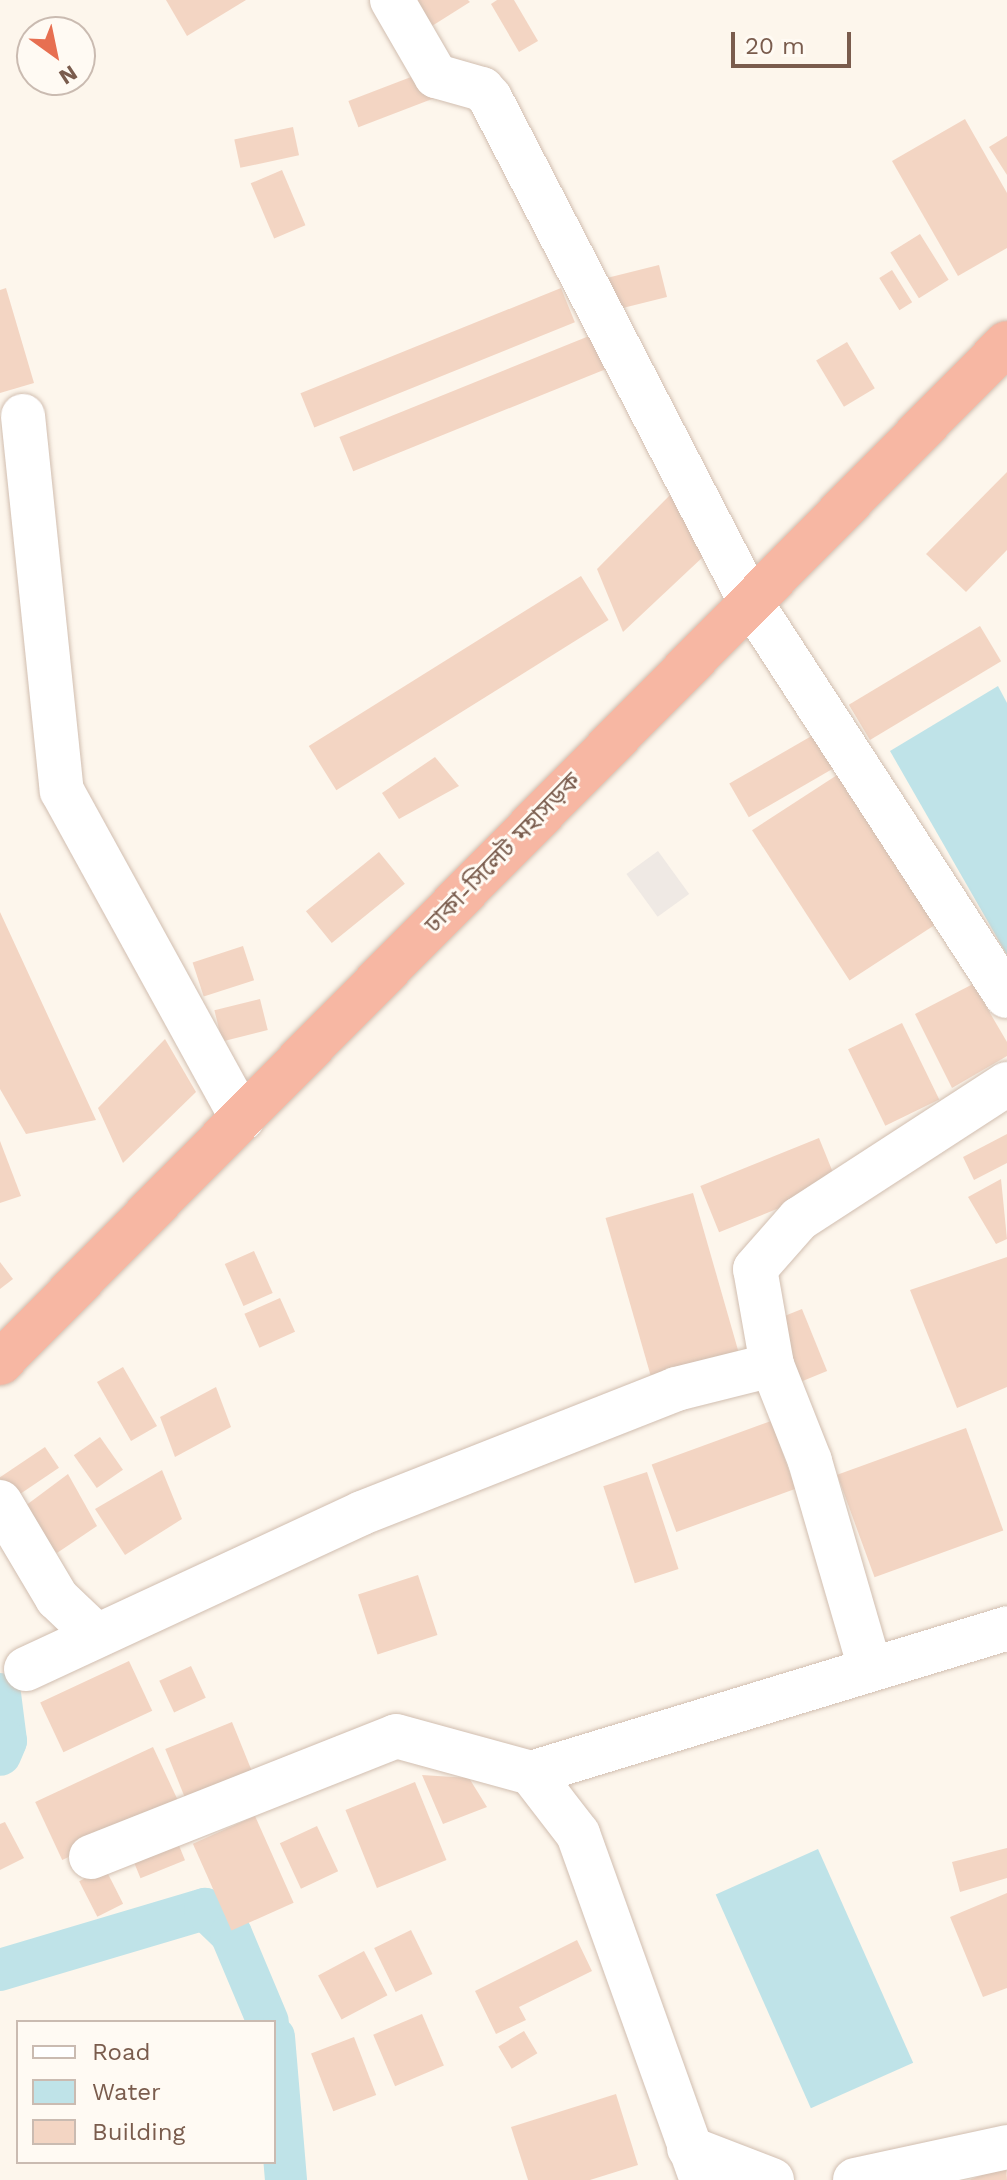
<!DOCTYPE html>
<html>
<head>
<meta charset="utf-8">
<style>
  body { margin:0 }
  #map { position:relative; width:1007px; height:2180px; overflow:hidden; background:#fdf6ec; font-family:"Work Sans","Noto Sans Bengali",sans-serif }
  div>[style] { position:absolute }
  .industrial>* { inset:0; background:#efe9e4; transform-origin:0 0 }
  .water>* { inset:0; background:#bfe3e8; transform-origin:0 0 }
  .canal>* { height:42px; margin:-21px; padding:0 21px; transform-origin:21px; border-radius:21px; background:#bfe3e8 }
  .building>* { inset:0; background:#f3d5c3; transform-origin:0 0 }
  .roads { filter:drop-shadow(0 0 2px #d1beb0) drop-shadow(0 0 2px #d1beb0) }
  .minor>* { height:44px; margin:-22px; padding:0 22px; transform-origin:22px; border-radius:22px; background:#fff }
  .highway>* { height:44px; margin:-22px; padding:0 22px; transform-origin:22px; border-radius:22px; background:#f7b7a3 }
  span { translate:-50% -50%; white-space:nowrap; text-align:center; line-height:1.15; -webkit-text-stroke:6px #fffaf3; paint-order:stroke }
  .street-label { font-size:24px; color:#7a5c4d }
  .legend { position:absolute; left:16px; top:2020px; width:260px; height:144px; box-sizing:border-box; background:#fffaf3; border:2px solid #cabbb1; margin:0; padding:10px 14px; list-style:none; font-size:24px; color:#7a5c4d }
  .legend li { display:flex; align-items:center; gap:16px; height:40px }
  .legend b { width:40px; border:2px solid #cabbb1 }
  .north { position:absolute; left:16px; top:16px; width:80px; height:80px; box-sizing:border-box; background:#fffaf3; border:2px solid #cabbb1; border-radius:50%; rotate:147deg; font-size:22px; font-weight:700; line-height:32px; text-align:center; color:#7a5c4d }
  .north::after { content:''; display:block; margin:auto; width:28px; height:36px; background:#e76f51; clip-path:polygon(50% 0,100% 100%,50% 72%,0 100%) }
  .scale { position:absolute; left:731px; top:32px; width:120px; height:36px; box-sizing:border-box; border:4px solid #7a5c4d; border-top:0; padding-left:10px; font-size:24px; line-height:28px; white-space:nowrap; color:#7a5c4d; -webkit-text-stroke:6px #fffaf3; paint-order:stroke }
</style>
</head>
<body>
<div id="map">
  <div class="industrial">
    <div style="left:658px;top:851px;width:53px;height:39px;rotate:54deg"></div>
  </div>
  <div class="water">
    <div style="clip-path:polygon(998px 686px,1007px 703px,1007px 955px,890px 751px)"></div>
    <div style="left:818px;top:1849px;width:234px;height:112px;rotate:66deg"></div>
  </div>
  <div class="canal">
    <div style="left:0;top:1694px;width:47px;rotate:82.7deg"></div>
    <div style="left:6px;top:1741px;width:15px;rotate:113deg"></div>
    <div style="left:0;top:1970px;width:214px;rotate:-16.6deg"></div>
    <div style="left:205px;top:1909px;width:36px;rotate:44deg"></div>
    <div style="left:231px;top:1934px;width:95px;rotate:67.2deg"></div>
    <div style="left:274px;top:2037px;width:144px;rotate:85.2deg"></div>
  </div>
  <div class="building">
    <div style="clip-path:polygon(166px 0,246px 0,187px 36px)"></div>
    <div style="clip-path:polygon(404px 0,468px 0,470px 2px,424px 31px)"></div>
    <div style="clip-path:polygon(497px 0,514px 0,538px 41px,519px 52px,491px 4px)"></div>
    <div style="left:424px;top:72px;width:28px;height:81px;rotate:69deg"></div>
    <div style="clip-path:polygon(965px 119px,1007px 193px,1007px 248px,958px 276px,892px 161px)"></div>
    <div style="left:293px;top:127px;width:29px;height:60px;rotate:78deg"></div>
    <div style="clip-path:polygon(1007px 136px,1007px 175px,989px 147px)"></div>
    <div style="left:282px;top:170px;width:60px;height:34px;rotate:67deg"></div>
    <div style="left:920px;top:234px;width:54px;height:35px;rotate:58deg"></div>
    <div style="left:659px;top:265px;width:33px;height:59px;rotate:76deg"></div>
    <div style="left:892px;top:270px;width:38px;height:15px;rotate:58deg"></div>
    <div style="clip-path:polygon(6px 288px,34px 383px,0 393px,0 290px)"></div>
    <div style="left:561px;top:288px;width:37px;height:281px;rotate:68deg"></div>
    <div style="left:599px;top:332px;width:37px;height:280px;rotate:68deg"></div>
    <div style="left:847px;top:342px;width:54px;height:36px;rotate:59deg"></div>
    <div style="clip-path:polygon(1007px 472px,1007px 550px,966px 592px,926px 554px)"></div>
    <div style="clip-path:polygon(670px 495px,705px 555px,623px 632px,597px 569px)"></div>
    <div style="left:581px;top:576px;width:52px;height:321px;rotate:58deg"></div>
    <div style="left:980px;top:626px;width:41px;height:153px;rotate:59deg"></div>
    <div style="left:815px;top:734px;width:39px;height:99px;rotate:60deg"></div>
    <div style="clip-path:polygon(435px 757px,459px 786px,399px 819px,382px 793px)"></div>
    <div style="left:851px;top:766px;width:179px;height:118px;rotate:57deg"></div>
    <div style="left:379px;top:852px;width:41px;height:94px;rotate:51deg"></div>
    <div style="clip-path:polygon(0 912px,96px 1120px,26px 1134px,0 1089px)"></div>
    <div style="left:243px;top:946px;width:36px;height:53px;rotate:72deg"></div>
    <div style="clip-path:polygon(973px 984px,1007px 1042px,1007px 1056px,952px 1088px,915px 1014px)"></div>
    <div style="left:260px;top:999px;width:32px;height:47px;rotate:76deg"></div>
    <div style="left:902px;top:1023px;width:85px;height:60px;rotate:64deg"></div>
    <div style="clip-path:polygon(165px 1039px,196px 1092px,123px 1163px,98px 1108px)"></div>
    <div style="clip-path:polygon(1007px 1134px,1007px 1163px,974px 1180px,963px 1157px)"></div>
    <div style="left:819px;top:1138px;width:50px;height:128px;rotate:68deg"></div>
    <div style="clip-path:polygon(0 1141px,21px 1196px,0 1203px)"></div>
    <div style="clip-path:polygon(1001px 1179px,1007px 1239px,996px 1244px,968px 1197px)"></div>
    <div style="left:693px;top:1193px;width:171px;height:91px;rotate:74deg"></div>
    <div style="left:254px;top:1251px;width:46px;height:32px;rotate:66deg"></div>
    <div style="clip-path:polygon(1007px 1257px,1007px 1387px,957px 1408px,910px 1290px)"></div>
    <div style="clip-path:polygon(0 1262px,13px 1279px,0 1289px)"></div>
    <div style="left:280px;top:1298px;width:37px;height:39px;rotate:66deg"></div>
    <div style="left:802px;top:1309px;width:67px;height:29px;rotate:68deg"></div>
    <div style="left:123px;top:1367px;width:68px;height:30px;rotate:60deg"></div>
    <div style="clip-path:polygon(216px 1387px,231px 1427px,175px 1457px,160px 1417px)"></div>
    <div style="left:771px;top:1421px;width:72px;height:127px;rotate:70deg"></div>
    <div style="left:966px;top:1428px;width:109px;height:137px;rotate:70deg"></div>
    <div style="left:100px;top:1437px;width:40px;height:32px;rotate:55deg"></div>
    <div style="left:45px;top:1447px;width:25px;height:55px;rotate:56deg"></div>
    <div style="clip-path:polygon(162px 1470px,182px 1519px,125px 1555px,95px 1509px)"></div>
    <div style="left:647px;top:1472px;width:102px;height:46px;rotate:72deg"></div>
    <div style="clip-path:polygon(68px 1474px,97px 1526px,57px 1553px,17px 1512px)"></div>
    <div style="left:418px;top:1575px;width:63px;height:63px;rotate:72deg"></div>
    <div style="left:129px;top:1661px;width:55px;height:98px;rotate:65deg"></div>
    <div style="left:191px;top:1666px;width:35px;height:35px;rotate:65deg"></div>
    <div style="left:232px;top:1722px;width:61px;height:72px;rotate:68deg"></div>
    <div style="left:153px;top:1747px;width:64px;height:130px;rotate:65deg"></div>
    <div style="clip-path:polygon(422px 1775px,469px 1778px,487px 1807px,443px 1824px)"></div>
    <div style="left:415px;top:1782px;width:84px;height:75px;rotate:68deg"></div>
    <div style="left:255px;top:1816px;width:95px;height:68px;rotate:66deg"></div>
    <div style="clip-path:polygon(5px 1822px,24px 1858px,0 1870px,0 1824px)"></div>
    <div style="left:317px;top:1826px;width:50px;height:41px;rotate:65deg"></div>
    <div style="left:176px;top:1838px;width:24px;height:48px;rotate:68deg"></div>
    <div style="clip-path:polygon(1007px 1848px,1007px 1878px,960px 1892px,952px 1862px)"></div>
    <div style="left:105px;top:1868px;width:40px;height:29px;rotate:63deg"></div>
    <div style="clip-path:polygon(1007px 1893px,1007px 1988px,983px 1997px,950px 1917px)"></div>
    <div style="left:411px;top:1930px;width:49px;height:41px;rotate:64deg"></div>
    <div style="clip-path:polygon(577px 1940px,592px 1971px,519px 2007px,526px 2020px,496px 2034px,475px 1991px)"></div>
    <div style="left:364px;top:1951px;width:50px;height:52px;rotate:62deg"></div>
    <div style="left:422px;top:2014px;width:56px;height:53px;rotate:67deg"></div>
    <div style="left:524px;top:2031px;width:26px;height:30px;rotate:59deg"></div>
    <div style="left:354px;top:2037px;width:62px;height:46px;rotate:69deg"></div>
    <div style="clip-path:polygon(616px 2094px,638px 2165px,590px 2180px,528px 2180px,511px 2127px)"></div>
    <div style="clip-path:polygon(1006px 2166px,1007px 2180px,969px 2180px)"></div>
  </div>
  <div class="roads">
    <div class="minor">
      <div style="left:392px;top:0;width:88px;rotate:59.9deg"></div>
      <div style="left:436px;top:76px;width:48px;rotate:15.8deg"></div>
      <div style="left:482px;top:89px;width:12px;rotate:48deg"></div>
      <div style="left:490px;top:98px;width:566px;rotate:62.67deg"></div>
      <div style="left:750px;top:601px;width:471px;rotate:57deg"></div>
      <div style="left:23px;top:416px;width:377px;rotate:84.1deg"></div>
      <div style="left:62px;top:791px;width:374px;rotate:61.2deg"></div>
      <div style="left:0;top:1502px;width:112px;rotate:59.3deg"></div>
      <div style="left:57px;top:1598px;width:54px;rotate:43.5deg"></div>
      <div style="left:870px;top:1668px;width:216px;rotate:-106.2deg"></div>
      <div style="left:810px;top:1461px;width:103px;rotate:-111.6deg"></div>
      <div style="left:772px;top:1365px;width:97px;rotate:-100deg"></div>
      <div style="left:755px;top:1269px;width:67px;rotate:-48.7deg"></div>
      <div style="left:799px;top:1219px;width:248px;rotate:-33deg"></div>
      <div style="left:26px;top:1669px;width:370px;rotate:-24.9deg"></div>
      <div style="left:362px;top:1513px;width:338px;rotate:-21.5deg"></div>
      <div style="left:676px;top:1389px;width:99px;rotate:-14deg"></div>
      <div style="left:531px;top:1773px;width:498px;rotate:-16.9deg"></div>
      <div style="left:91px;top:1857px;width:328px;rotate:-21.6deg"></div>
      <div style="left:396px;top:1736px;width:140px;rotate:15.3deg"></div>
      <div style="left:531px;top:1773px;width:77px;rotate:52.4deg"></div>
      <div style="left:578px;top:1834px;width:368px;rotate:70.3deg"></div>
      <div style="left:689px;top:2148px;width:89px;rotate:21.1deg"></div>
      <div style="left:855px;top:2180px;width:156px;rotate:-12.2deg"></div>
    </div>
    <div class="highway">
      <div style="left:0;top:1363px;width:1433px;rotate:-45.37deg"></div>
    </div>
  </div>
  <div class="street-label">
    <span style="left:503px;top:853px;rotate:-46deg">ঢাকা-সিলেট মহাসড়ক</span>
  </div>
  <ul class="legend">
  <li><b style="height:10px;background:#fff"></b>Road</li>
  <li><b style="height:22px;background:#bfe3e8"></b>Water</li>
  <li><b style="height:22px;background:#f3d5c3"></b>Building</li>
  </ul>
  <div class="north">N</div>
  <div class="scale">20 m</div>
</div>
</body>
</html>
